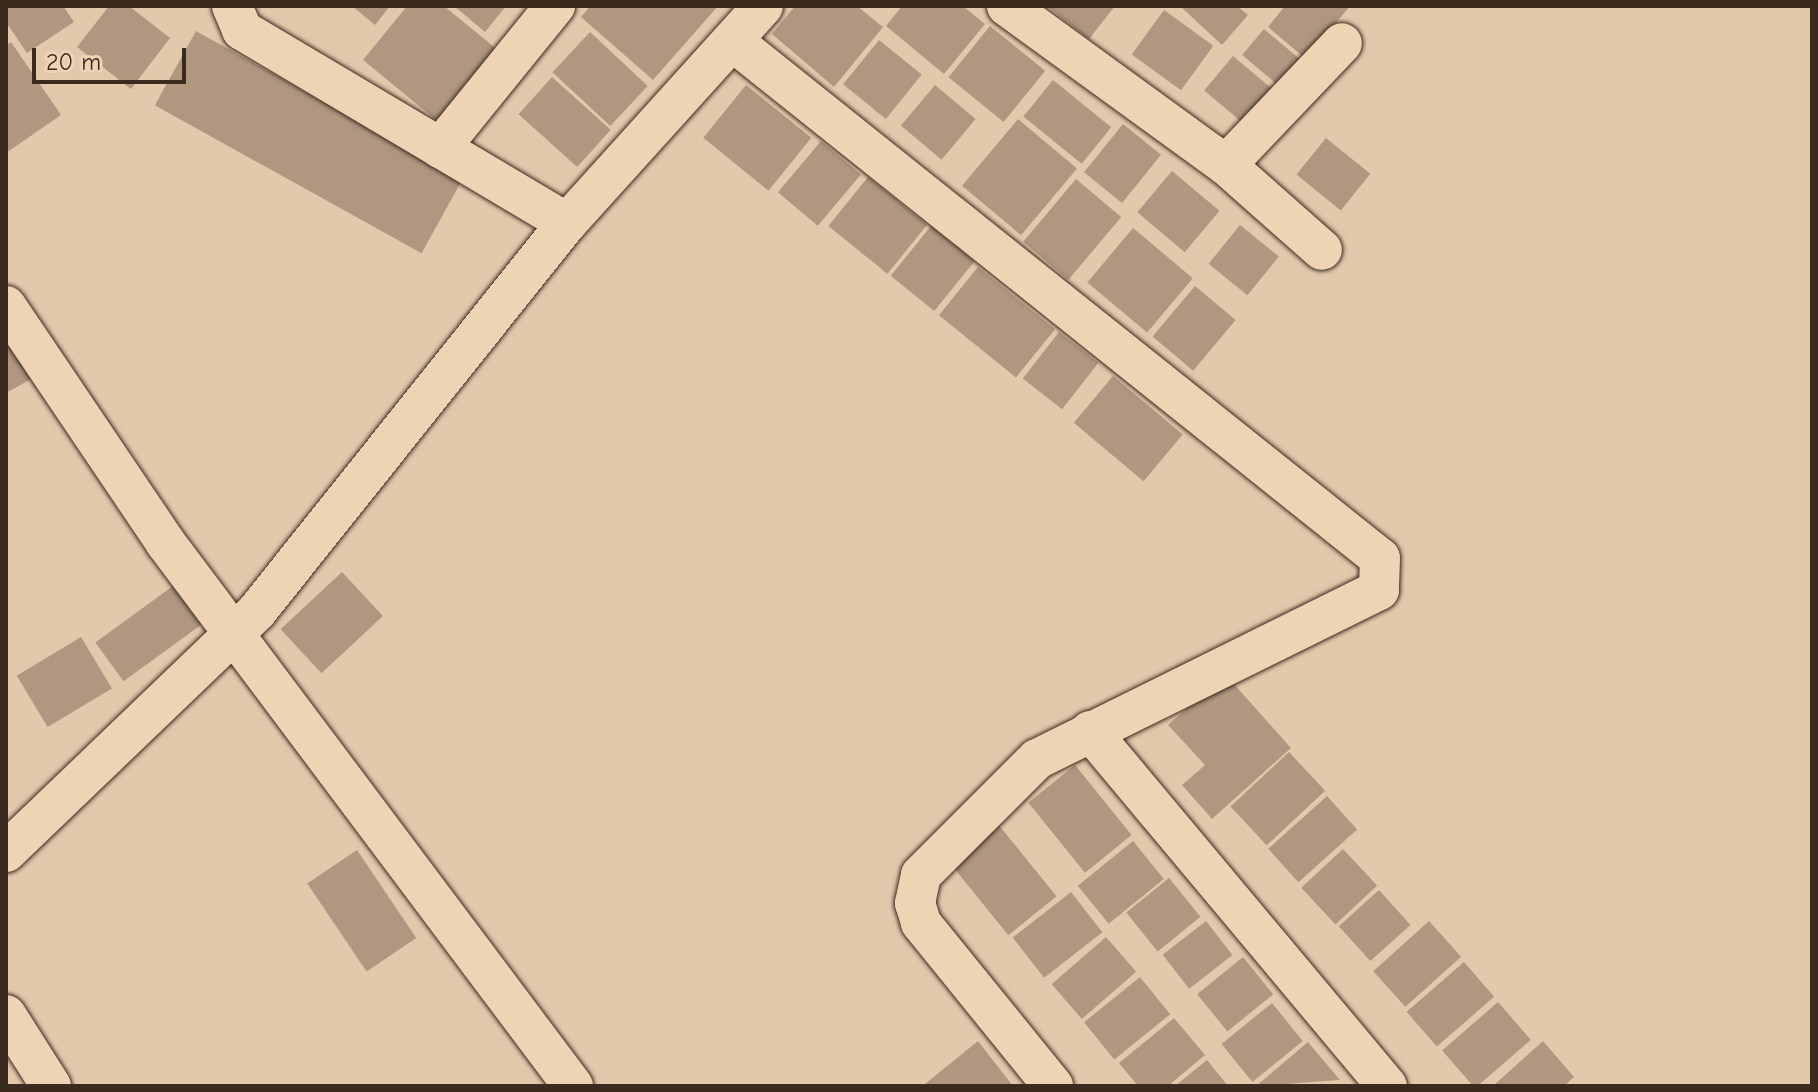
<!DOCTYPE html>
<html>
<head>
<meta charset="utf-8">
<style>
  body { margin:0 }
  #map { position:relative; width:1818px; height:1092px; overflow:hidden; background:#e3c9ac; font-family:"Comic Neue",sans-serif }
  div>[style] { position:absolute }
  .building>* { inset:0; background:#af9780; transform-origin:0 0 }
  .roads { filter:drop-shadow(0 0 2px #3b2a1e) drop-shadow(0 0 2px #3b2a1e) }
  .minor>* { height:40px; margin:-20px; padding:0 20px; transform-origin:20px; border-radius:20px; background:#eed3b5 }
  span { translate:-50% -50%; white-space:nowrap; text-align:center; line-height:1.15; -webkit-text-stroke:8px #eed3b5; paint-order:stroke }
  .frame { position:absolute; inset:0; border:8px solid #3b2a1e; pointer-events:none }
  .scale { position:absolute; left:32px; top:48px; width:154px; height:36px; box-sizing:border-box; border:4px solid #3b2a1e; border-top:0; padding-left:10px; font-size:24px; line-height:28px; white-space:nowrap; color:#3b2a1e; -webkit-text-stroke:6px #eed3b5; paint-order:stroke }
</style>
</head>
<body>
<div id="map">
  <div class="building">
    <div style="clip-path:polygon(6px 6px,63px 6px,74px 22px,27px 53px,6px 22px)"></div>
    <div style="clip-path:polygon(109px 6px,129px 6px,170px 38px,131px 89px,77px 47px)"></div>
    <div style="clip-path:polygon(352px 6px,390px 6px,375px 25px)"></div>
    <div style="clip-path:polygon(407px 6px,444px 6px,499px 51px,441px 124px,363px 60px)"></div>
    <div style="clip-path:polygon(454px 6px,506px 6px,485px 32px)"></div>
    <div style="clip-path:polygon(590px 6px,718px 6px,653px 80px,581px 17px)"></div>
    <div style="clip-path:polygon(795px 6px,857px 6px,883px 27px,834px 87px,772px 34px)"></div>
    <div style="clip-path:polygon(902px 6px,963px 6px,985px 24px,944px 74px,886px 26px)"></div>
    <div style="clip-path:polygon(1047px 6px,1115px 6px,1089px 39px)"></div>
    <div style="clip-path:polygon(1180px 6px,1237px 6px,1248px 15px,1222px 45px)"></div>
    <div style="clip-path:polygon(1285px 6px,1350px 6px,1306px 59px,1268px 27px)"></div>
    <div style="left:1164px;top:10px;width:61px;height:55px;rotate:36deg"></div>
    <div style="left:990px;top:26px;width:71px;height:66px;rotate:39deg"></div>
    <div style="left:1264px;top:29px;width:54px;height:34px;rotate:40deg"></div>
    <div style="left:196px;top:31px;width:305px;height:85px;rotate:29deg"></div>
    <div style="left:590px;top:32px;width:79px;height:55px;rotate:43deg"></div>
    <div style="left:879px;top:40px;width:55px;height:57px;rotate:39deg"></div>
    <div style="clip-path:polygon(11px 42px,61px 115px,6px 153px,6px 46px)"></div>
    <div style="left:1233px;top:56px;width:62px;height:45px;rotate:40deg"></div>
    <div style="left:552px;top:77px;width:79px;height:50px;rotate:42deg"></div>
    <div style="left:1053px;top:80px;width:75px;height:47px;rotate:39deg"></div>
    <div style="left:746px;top:85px;width:84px;height:68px;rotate:39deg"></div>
    <div style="left:935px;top:85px;width:53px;height:53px;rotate:40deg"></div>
    <div style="left:1018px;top:119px;width:77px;height:87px;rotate:40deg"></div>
    <div style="left:1123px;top:124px;width:49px;height:62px;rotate:39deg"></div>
    <div style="left:1326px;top:138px;width:57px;height:47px;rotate:39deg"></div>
    <div style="left:821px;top:141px;width:52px;height:67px;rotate:40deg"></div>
    <div style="left:1172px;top:171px;width:62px;height:54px;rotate:40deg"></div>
    <div style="left:868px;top:177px;width:76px;height:63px;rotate:39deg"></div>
    <div style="left:1076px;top:179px;width:59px;height:82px;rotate:40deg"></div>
    <div style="left:1240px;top:225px;width:50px;height:50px;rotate:39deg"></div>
    <div style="left:931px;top:226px;width:56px;height:64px;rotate:39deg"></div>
    <div style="left:1133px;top:228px;width:78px;height:71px;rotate:40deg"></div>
    <div style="left:978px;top:267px;width:99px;height:62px;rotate:39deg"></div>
    <div style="left:1195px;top:286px;width:53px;height:66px;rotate:40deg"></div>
    <div style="left:1059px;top:332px;width:50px;height:59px;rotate:38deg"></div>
    <div style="clip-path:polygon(6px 336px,31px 379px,6px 393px)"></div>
    <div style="left:1113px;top:376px;width:91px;height:61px;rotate:40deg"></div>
    <div style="left:342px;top:572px;width:60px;height:84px;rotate:47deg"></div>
    <div style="left:173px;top:586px;width:48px;height:96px;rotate:54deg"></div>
    <div style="left:81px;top:637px;width:60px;height:75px;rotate:59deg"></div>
    <div style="clip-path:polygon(1225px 674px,1291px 748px,1212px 819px,1182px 785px,1205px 765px,1168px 725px)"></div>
    <div style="left:1289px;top:752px;width:53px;height:80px;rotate:47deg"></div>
    <div style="left:1075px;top:765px;width:90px;height:60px;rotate:51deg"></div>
    <div style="left:1327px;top:796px;width:45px;height:79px;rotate:48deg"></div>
    <div style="left:998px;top:824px;width:93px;height:62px;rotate:51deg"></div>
    <div style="left:1133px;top:841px;width:49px;height:71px;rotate:51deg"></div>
    <div style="left:1343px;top:849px;width:50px;height:57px;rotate:47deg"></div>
    <div style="left:357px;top:850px;width:106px;height:60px;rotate:56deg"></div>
    <div style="left:1169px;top:878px;width:50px;height:55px;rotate:51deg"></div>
    <div style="left:1379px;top:890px;width:47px;height:54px;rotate:48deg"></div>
    <div style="left:1071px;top:892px;width:51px;height:74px;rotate:52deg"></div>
    <div style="left:1206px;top:921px;width:43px;height:55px;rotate:52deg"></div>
    <div style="left:1429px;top:921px;width:48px;height:75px;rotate:48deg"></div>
    <div style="left:1106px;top:937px;width:46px;height:72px;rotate:49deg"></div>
    <div style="left:1243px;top:957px;width:48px;height:59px;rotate:51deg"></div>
    <div style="left:1464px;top:962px;width:46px;height:76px;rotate:49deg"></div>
    <div style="left:1140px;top:977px;width:48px;height:72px;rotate:51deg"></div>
    <div style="left:1498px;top:1002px;width:50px;height:74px;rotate:49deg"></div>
    <div style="left:1272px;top:1003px;width:49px;height:65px;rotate:51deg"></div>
    <div style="clip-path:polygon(1174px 1018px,1205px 1055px,1168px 1086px,1138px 1086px,1119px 1063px)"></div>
    <div style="clip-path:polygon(978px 1041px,1013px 1086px,927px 1086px,925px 1084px)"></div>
    <div style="clip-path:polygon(1543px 1041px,1574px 1077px,1564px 1086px,1493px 1086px)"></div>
    <div style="clip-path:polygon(1308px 1042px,1340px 1080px,1256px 1086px)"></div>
    <div style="clip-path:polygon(1207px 1060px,1228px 1086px,1175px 1086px)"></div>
  </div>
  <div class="roads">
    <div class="minor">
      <div style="left:232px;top:6px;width:26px;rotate:67deg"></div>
      <div style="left:242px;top:30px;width:378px;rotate:30.7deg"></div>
      <div style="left:1007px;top:6px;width:271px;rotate:36deg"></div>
      <div style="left:1226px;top:165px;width:168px;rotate:-46.4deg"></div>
      <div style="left:735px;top:43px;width:825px;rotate:38.61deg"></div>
      <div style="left:1380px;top:558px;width:32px;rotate:92deg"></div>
      <div style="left:1379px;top:590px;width:381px;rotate:153.7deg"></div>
      <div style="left:1037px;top:759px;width:164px;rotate:135deg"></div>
      <div style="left:921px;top:875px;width:29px;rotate:102deg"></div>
      <div style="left:915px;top:903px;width:21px;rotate:73deg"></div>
      <div style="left:921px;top:923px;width:210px;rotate:51deg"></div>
      <div style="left:440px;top:148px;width:183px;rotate:-51deg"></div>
      <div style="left:1226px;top:165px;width:128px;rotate:41.5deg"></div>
      <div style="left:6px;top:306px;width:285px;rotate:56deg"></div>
      <div style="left:165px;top:542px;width:680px;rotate:53.13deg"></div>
      <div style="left:1090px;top:731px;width:463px;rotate:50.1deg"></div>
      <div style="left:6px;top:852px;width:348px;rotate:-43.8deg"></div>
      <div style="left:257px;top:611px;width:497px;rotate:-51.4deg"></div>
      <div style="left:567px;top:223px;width:292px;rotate:-47.9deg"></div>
      <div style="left:6px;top:1015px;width:84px;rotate:57.6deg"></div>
    </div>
  </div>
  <div class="frame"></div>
  <div class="scale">20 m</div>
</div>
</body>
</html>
